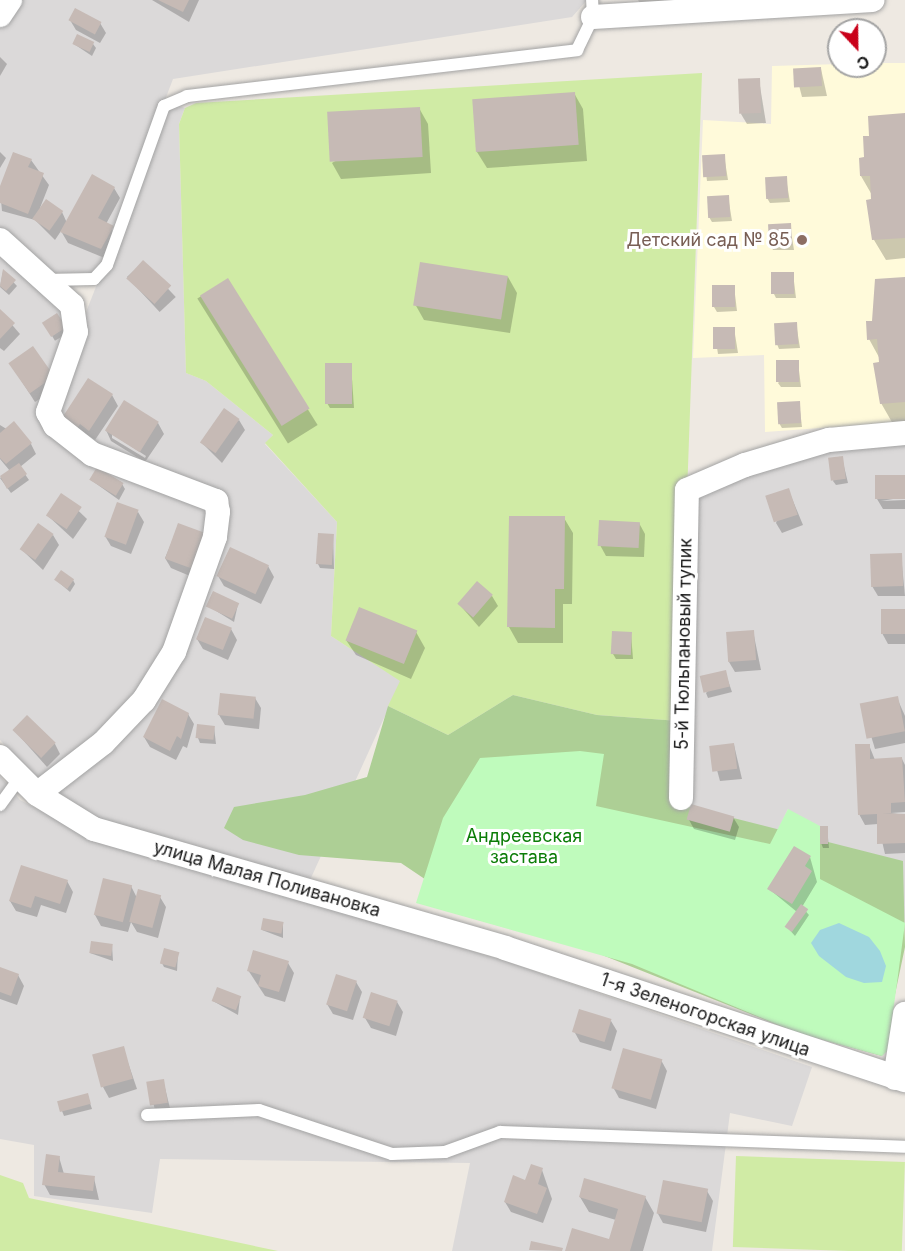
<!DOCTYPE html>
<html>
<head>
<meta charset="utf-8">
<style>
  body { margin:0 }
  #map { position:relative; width:905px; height:1251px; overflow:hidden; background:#eee9e2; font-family:Inter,sans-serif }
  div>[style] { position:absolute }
  .residential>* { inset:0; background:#dbd9d9 }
  .education>* { inset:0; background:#fffada }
  .grass>* { inset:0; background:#d0eba5; transform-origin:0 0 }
  .forest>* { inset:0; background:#adcf95 }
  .park>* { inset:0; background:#bffbbc }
  .water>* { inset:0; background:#a0d7de }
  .shadow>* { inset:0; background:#0003; transform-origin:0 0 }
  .building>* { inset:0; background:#c6bab5; transform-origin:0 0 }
  .roads { filter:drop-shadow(0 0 2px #a3a3a3) drop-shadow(0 0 2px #a3a3a3) }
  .service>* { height:12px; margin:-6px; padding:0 6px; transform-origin:6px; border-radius:6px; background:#fff }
  .minor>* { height:24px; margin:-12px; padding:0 12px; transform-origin:12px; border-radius:12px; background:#fff }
  .dots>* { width:16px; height:16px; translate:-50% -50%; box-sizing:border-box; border:3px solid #fff; border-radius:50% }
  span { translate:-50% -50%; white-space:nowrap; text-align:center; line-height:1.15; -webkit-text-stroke:6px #fff; paint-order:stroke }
  .education-label { font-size:18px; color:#785e54 }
  .right { translate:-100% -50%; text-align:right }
  .street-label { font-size:18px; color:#1c1c1c }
  .park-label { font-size:18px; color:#0c7d08 }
  .north { position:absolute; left:827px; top:18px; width:60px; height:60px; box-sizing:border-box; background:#fff; border:2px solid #a4a4a4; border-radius:50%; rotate:158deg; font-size:16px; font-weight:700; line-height:24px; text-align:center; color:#1c1c1c }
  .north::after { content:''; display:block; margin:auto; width:21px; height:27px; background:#c90019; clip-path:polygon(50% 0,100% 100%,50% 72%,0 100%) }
</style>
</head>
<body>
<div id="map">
  <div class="residential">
    <div style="clip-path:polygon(18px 0,587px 0,572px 17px,173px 79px,102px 265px,91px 273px,53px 273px,0 233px,0 26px)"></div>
    <div style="clip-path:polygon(174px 104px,185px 108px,179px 124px,186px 373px,206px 381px,273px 435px,265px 444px,337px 522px,331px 636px,401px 681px,310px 880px,113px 828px,35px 777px,0 740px,0 249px,83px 320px,165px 110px)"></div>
    <div style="clip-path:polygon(905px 442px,905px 923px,788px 809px,771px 844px,675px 823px,695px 494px,830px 448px)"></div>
    <div style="clip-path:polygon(0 776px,20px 800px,98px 840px,499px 959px,812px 1067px,792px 1126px,730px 1113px,712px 1251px,452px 1251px,470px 1163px,160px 1159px,152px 1213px,34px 1196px,34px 1145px,0 1139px)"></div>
  </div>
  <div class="education">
    <div style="clip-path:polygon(875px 63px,905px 63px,905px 422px,765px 432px,764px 355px,693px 358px,703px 120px,771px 124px,772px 66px)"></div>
  </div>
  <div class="grass">
    <div style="clip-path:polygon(702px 73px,679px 721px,597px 715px,513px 695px,448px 735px,388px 706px,400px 681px,331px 636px,337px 522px,265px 443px,273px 435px,206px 381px,186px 373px,179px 124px,185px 108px,196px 103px)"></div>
    <div style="left:736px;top:1156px;width:169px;height:91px;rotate:2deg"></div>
    <div style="clip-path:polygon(0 1175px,23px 1183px,29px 1198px,278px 1251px,0 1251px)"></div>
  </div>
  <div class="forest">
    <div style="clip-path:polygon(513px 695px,597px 715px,679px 721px,670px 802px,903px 861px,905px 947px,882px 1056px,798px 1033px,444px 892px,401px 863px,299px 855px,243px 840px,224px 828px,234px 807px,305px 795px,367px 777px,388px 706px,448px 735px)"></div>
  </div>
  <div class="park">
    <div style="clip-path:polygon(580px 751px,604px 754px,596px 806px,770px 844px,788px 809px,820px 826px,820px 879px,905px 923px,888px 1050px,882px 1056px,798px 1033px,632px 964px,416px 903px,443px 818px,480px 758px)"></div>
  </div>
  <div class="water">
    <div style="clip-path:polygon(839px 923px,869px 937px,880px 951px,886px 966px,882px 982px,864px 983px,846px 977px,819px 956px,811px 943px,820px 930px)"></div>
  </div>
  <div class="shadow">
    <div style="clip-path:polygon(152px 0,199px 0,189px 22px)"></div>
    <div style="clip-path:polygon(638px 0,672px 0,640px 3px)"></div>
    <div style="clip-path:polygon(70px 20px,100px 23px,106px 33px,100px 43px,76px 30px)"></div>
    <div style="clip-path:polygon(74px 44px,93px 44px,96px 48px,92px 56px)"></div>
    <div style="clip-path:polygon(0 57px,7px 64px,0 76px)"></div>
    <div style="clip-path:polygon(821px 69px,827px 96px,802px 97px,795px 70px)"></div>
    <div style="clip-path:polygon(759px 80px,766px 123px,747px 124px,741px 114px)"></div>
    <div style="clip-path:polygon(574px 93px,583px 109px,587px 161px,487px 168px,477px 152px,474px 101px)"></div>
    <div style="clip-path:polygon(419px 108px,428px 124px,431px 173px,341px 179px,332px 163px)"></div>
    <div style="clip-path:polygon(905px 115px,905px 258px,886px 260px,874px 240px,872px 195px,861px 176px,871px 137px)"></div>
    <div style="clip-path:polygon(0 152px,6px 158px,0 168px)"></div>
    <div style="clip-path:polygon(724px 155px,728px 180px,707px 181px,704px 156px)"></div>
    <div style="clip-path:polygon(31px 160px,49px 185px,40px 208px,62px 212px,67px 223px,114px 188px,120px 198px,106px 224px,119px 238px,107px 259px,68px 243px,61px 231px,55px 240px,35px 220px,2px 211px,0 190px)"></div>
    <div style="clip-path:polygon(786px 178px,790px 202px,770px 203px,767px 198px)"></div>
    <div style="clip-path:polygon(728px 196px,732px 221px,712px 222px,709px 217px)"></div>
    <div style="clip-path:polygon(790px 225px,794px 250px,773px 250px,771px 246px)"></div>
    <div style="left:143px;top:262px;width:48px;height:22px;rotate:47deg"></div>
    <div style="clip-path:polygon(3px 271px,17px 286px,9px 295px,0 287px)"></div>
    <div style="clip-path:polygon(793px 273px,796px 298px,776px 298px,774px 294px)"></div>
    <div style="clip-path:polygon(508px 277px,517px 293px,510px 333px,424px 320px,415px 304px)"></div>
    <div style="clip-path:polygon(905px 279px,905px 399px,887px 401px,905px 402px,905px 423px,893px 424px,881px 403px,880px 359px,869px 339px,873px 322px)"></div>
    <div style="left:227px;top:280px;width:171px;height:35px;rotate:58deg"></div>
    <div style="clip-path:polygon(734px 286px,737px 311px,717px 312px,714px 307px)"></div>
    <div style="clip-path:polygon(0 311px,20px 334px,4px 351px,0 348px)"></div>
    <div style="left:57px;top:315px;width:21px;height:15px;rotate:59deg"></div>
    <div style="clip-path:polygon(796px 323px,800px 348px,779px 349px,777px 344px)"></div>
    <div style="clip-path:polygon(734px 328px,738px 353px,718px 354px,714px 329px)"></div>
    <div style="clip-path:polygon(798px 362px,801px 387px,781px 387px,778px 383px)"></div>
    <div style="clip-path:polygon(10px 363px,58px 387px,35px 402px)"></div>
    <div style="clip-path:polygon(351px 364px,354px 408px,330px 408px,327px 403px)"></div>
    <div style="clip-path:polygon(112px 395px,118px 406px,95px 440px,86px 434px,82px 441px,68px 432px)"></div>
    <div style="clip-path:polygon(799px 402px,802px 427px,782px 428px,779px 423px)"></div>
    <div style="clip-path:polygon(239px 420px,245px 430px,222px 463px,202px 443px)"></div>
    <div style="clip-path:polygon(evenodd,158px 423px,164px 434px,145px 462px,111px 441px,106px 430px,158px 423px,112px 434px,146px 456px,145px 458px,112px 438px,112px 434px)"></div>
    <div style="clip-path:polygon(0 425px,31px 444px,36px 454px,20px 467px,29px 480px,11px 493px,0 478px,10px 471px,0 459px)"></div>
    <div style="clip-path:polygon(842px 458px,848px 483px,836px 485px,833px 481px)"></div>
    <div style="clip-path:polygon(877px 477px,905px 477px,905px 497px,881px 501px,905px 500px,905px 509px,883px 509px,877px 499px)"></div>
    <div style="clip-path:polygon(91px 480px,122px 484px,125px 489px,119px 500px)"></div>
    <div style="clip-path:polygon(788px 489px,803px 525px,782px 533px,776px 523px)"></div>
    <div style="clip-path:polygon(62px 495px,87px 519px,73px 539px,47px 515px)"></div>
    <div style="clip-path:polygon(138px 512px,144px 522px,131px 554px,111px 546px,105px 536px)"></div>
    <div style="clip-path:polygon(564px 518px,573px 533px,572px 604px,563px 604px,563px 643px,518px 643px,509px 627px)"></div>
    <div style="clip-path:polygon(639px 523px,645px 534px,644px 557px,606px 556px,600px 545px)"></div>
    <div style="clip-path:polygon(179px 525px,197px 579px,171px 568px,165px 558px)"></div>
    <div style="clip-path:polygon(53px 535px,59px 545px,43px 570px,22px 550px)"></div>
    <div style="clip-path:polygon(333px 535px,334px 569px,320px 568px,318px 564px)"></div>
    <div style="clip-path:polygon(872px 555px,901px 555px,905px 596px,878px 596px,872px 586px)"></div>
    <div style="clip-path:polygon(268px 566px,274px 577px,261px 604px,224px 586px,218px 576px)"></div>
    <div style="clip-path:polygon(56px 580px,73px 580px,75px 584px,70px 592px)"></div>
    <div style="clip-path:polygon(492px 596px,498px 606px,479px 627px,459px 604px)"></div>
    <div style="clip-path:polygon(238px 604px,234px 622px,208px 606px)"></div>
    <div style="clip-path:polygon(905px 610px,905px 644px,888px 644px,882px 633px)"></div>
    <div style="clip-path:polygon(231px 629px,237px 640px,228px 660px,203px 649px,197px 639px)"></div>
    <div style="clip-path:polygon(753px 631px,761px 670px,735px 672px,729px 662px)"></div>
    <div style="clip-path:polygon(416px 632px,425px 648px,411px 679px,356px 655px,346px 640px)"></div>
    <div style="clip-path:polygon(631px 633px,633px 659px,616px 659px,613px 654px)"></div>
    <div style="clip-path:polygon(725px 672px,732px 692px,708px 698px,706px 693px)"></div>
    <div style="clip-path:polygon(255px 698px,261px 708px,259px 729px,225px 725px,219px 715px)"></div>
    <div style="clip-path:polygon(897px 698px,905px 716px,905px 743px,875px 749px,862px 706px)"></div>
    <div style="clip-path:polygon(188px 714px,194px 724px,187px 748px,183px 746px,176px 760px,150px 747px,144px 737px)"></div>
    <div style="clip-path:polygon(214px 727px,216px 744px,200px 743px,198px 738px)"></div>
    <div style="clip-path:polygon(14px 730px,55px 744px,60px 754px,47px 767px)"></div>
    <div style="clip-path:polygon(734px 745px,742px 779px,720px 781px,711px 748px)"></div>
    <div style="clip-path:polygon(869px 745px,875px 760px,902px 759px,905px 765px,905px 812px,891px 813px,905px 815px,905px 853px,885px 854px,878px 824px,865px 825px,859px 814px)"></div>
    <div style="clip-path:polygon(733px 817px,739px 827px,735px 840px,694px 829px,688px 818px)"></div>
    <div style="clip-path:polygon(827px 828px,829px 848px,823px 848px,821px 843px)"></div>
    <div style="clip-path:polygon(810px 857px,817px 882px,802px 907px,809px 915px,795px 936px,787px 927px,797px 912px,769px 889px)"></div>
    <div style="clip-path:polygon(67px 881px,73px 892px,66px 913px,41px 905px,37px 917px,16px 911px,10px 901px)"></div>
    <div style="clip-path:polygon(131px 886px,137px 898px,160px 897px,166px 907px,158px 938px,137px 932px,131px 922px,128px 932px,101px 926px,95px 915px)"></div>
    <div style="clip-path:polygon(283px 924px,283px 938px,262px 930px)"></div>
    <div style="clip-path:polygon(112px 945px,113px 961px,90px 953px)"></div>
    <div style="clip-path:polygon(178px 953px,177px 971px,164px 967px,162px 963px)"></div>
    <div style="clip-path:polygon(288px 963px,294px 973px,285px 1002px,265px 996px,248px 970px)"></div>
    <div style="clip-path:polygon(0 969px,18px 975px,24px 986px,17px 1005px,0 999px)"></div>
    <div style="clip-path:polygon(356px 982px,362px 992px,353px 1020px,333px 1014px,327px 1004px)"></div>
    <div style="clip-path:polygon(240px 998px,238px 1015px,213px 1001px)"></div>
    <div style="clip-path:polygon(397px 1002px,403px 1012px,396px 1036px,371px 1028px,365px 1018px)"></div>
    <div style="clip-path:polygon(611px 1021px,617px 1031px,611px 1051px,580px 1042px,574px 1031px)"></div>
    <div style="clip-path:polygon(123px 1048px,137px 1089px,109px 1098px,103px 1087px)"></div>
    <div style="clip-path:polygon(661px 1060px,667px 1071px,656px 1109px,619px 1098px,613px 1087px)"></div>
    <div style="left:163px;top:1080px;width:29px;height:15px;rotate:76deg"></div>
    <div style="clip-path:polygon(87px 1094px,92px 1109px,64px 1116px,62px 1111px)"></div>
    <div style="clip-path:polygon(59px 1157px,64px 1174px,94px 1178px,99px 1200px,50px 1195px,44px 1184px)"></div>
    <div style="clip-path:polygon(542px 1170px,552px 1199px,543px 1223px,511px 1212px,505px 1202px)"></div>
    <div style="clip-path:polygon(707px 1191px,713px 1201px,706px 1232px,663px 1223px,657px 1212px)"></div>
    <div style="clip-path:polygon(580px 1197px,645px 1197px,654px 1213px,643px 1251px,567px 1251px,610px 1241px,616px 1220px,589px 1212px)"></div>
  </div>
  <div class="building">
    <div style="clip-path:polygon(158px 0,189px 0,183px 12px)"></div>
    <div style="left:75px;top:8px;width:30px;height:14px;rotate:28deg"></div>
    <div style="left:77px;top:34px;width:19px;height:11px;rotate:25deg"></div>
    <div style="left:821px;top:67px;width:19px;height:28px;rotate:87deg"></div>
    <div style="left:760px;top:78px;width:35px;height:22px;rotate:88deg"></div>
    <div style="left:575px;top:92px;width:53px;height:103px;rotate:86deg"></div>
    <div style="left:420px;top:107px;width:50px;height:93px;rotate:87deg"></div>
    <div style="clip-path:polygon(905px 113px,905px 238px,872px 240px,866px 200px,871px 199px,870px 176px,860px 176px,859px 158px,864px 157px,863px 136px,869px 136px,868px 116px)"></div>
    <div style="clip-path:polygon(13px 152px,32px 159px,28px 167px,44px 173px,28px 214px,0 203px,0 186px)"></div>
    <div style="left:725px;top:154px;width:22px;height:23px;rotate:87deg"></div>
    <div style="clip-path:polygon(92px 174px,115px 187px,98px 218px,114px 226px,101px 249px,60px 232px)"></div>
    <div style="left:787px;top:176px;width:22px;height:22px;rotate:87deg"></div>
    <div style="left:729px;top:195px;width:22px;height:22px;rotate:87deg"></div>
    <div style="left:46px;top:199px;width:21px;height:24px;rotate:35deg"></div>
    <div style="left:791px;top:223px;width:22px;height:23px;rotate:87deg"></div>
    <div style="left:143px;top:260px;width:38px;height:25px;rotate:42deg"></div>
    <div style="left:420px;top:262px;width:89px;height:44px;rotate:9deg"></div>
    <div style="clip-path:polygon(3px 269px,16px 280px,6px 291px,0 286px)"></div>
    <div style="left:771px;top:272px;width:23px;height:22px"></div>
    <div style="clip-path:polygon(905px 277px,905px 402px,880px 404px,873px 363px,879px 362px,877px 339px,867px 340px,866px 321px,872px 321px,875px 279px)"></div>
    <div style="left:228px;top:278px;width:154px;height:33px;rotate:58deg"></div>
    <div style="left:735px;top:285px;width:22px;height:23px;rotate:90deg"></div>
    <div style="clip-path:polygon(0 309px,15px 323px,0 339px)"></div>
    <div style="left:57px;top:313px;width:17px;height:18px;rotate:57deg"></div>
    <div style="left:797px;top:322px;width:22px;height:23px;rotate:87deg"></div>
    <div style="left:713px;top:327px;width:22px;height:22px"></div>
    <div style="left:33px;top:346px;width:37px;height:30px;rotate:55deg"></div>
    <div style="left:799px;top:360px;width:22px;height:23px;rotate:90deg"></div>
    <div style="left:325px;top:363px;width:27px;height:41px"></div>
    <div style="clip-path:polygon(88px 378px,113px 394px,89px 431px,80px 424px,75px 432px,60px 421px)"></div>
    <div style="left:124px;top:400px;width:41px;height:36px;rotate:32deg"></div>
    <div style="left:800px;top:401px;width:22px;height:23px;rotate:87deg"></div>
    <div style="left:224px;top:408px;width:19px;height:42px;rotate:35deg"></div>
    <div style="clip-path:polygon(14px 421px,32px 443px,6px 464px,0 458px,0 433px)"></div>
    <div style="left:843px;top:456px;width:23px;height:15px;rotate:83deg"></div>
    <div style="clip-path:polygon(19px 463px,27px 474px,7px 489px,0 476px)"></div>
    <div style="left:97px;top:467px;width:31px;height:15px;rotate:31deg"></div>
    <div style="left:875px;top:475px;width:30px;height:24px"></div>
    <div style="left:789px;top:488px;width:28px;height:25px;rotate:72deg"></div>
    <div style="left:61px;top:493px;width:25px;height:27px;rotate:34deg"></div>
    <div style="left:117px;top:502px;width:23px;height:37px;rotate:20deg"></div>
    <div style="clip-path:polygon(509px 516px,565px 516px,564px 589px,555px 589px,555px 628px,507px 627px)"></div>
    <div style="left:599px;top:520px;width:41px;height:26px;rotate:3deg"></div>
    <div style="left:38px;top:523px;width:19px;height:32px;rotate:35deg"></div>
    <div style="left:178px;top:523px;width:29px;height:38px;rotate:20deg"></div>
    <div style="left:318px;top:533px;width:16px;height:31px;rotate:4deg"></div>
    <div style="left:230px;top:547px;width:43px;height:32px;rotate:25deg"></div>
    <div style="left:902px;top:553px;width:33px;height:32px;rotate:88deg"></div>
    <div style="left:61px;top:570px;width:16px;height:12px;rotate:35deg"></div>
    <div style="left:477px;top:581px;width:21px;height:30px;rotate:41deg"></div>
    <div style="left:213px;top:591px;width:29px;height:17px;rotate:25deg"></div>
    <div style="left:359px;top:607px;width:63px;height:36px;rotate:22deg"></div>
    <div style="left:881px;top:609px;width:24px;height:25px"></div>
    <div style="left:205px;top:617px;width:29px;height:24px;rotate:22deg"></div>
    <div style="left:754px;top:630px;width:30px;height:28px;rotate:86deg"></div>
    <div style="left:612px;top:631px;width:20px;height:23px;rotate:3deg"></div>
    <div style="left:726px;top:670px;width:17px;height:27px;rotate:77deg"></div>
    <div style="left:220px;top:693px;width:36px;height:22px;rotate:6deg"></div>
    <div style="left:898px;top:696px;width:36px;height:39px;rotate:79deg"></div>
    <div style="clip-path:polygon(162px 699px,189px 713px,181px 739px,177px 736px,170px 751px,143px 737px)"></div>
    <div style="left:27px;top:715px;width:40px;height:21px;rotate:44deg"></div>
    <div style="left:197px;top:724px;width:18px;height:14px;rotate:6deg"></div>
    <div style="left:734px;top:743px;width:26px;height:25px;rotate:83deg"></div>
    <div style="clip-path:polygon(855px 744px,870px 744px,870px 759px,902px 757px,905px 802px,891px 803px,891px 813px,882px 813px,905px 814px,905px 843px,877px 844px,877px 814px,858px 815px)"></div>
    <div style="left:691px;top:804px;width:45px;height:16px;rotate:16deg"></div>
    <div style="left:820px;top:826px;width:8px;height:18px"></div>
    <div style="clip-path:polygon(794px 846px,811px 856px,805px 866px,812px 871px,792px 904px,767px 889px)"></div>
    <div style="clip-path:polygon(21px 865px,68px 880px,60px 904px,35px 896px,31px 908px,9px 901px)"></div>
    <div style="left:103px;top:878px;width:30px;height:38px;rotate:14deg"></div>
    <div style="left:138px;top:889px;width:24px;height:34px;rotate:15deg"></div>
    <div style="left:801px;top:904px;width:9px;height:28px;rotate:36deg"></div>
    <div style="left:263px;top:918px;width:21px;height:12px;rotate:11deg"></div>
    <div style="left:91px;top:941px;width:22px;height:12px;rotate:8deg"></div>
    <div style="left:164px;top:948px;width:16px;height:16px;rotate:15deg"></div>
    <div style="clip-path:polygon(253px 950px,289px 961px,279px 992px,258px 986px,261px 975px,247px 971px)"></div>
    <div style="clip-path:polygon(0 967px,19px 974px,11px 996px,0 992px)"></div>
    <div style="left:336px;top:974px;width:22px;height:32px;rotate:18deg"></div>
    <div style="left:217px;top:987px;width:26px;height:15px;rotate:21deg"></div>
    <div style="left:371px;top:992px;width:28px;height:27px;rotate:18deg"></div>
    <div style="left:579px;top:1009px;width:34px;height:24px;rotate:17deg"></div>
    <div style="left:124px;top:1046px;width:34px;height:33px;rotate:75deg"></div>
    <div style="left:623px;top:1048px;width:41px;height:42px;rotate:16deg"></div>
    <div style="left:164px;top:1079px;width:24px;height:18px;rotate:81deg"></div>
    <div style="left:88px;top:1093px;width:11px;height:32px;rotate:75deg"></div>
    <div style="clip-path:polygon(46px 1154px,60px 1156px,58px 1172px,95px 1176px,93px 1191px,42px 1185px)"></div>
    <div style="clip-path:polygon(531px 1164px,543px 1168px,538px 1184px,547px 1188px,537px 1214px,504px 1202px,513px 1175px,525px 1180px)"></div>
    <div style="clip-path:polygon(584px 1178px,646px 1196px,630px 1251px,565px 1251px,572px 1228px,609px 1239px,618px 1209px,579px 1197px)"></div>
    <div style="left:663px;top:1180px;width:46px;height:34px;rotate:11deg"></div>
    <div style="clip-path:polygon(531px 1241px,563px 1248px,562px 1251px,529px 1250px)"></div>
  </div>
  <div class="roads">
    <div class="service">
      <div style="left:47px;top:280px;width:47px;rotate:-1.2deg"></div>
      <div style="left:94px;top:279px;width:19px;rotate:-47deg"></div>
      <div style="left:107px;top:265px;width:169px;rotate:-70.3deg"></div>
      <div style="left:164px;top:106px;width:25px;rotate:-23deg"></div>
      <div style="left:187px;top:96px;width:393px;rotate:-6.7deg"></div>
      <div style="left:577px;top:50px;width:37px;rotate:-64deg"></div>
      <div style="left:593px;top:17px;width:17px;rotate:-93deg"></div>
      <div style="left:0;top:805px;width:32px;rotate:-54deg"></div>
      <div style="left:147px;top:1115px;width:112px;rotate:-2.6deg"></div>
      <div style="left:259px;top:1110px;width:140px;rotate:18.3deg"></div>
      <div style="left:392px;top:1154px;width:53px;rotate:-2.2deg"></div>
      <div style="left:445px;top:1152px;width:59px;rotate:-20deg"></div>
      <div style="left:500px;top:1132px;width:405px;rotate:2.1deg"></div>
    </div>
    <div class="minor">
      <div style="left:0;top:15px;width:18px;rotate:-56deg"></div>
      <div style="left:593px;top:17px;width:280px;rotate:-3.5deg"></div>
      <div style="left:0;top:240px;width:97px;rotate:42.1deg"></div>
      <div style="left:72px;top:305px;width:27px;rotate:82deg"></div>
      <div style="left:76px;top:332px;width:85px;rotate:109.3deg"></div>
      <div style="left:48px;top:412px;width:15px;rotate:62deg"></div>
      <div style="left:55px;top:425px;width:47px;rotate:38.1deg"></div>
      <div style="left:92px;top:454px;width:133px;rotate:20.8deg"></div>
      <div style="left:216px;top:501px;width:11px;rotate:80deg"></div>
      <div style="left:218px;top:512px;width:25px;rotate:97deg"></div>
      <div style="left:215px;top:537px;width:122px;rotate:109.6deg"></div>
      <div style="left:174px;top:652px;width:57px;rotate:122deg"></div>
      <div style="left:144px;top:700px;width:59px;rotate:133.6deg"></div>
      <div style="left:103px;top:743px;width:83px;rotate:142.3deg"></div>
      <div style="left:0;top:757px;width:52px;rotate:45deg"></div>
      <div style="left:37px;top:794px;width:67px;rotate:31.6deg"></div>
      <div style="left:94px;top:829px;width:428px;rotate:16.1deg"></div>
      <div style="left:505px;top:948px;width:421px;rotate:18.3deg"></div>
      <div style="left:681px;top:798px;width:308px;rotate:-88.9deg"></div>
      <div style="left:687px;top:490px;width:63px;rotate:-23.3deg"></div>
      <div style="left:745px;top:465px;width:88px;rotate:-16.6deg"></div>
      <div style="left:829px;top:440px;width:76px;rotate:-5.3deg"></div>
      <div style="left:895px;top:1078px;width:65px;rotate:-81.1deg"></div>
    </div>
  </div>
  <div class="dots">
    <div style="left:802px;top:240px;background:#8d6e63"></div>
  </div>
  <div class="education-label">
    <span class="right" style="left:790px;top:240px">Детский сад № 85</span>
  </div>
  <div class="street-label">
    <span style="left:684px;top:644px;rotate:-89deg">5-й Тюльпановый тупик</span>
    <span style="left:267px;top:879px;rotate:16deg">улица Малая Поливановка</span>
    <span style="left:705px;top:1015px;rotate:19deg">1-я Зеленогорская улица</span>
  </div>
  <div class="park-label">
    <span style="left:524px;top:847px">Андреевская<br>застава</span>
  </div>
  <div class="north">С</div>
</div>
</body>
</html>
